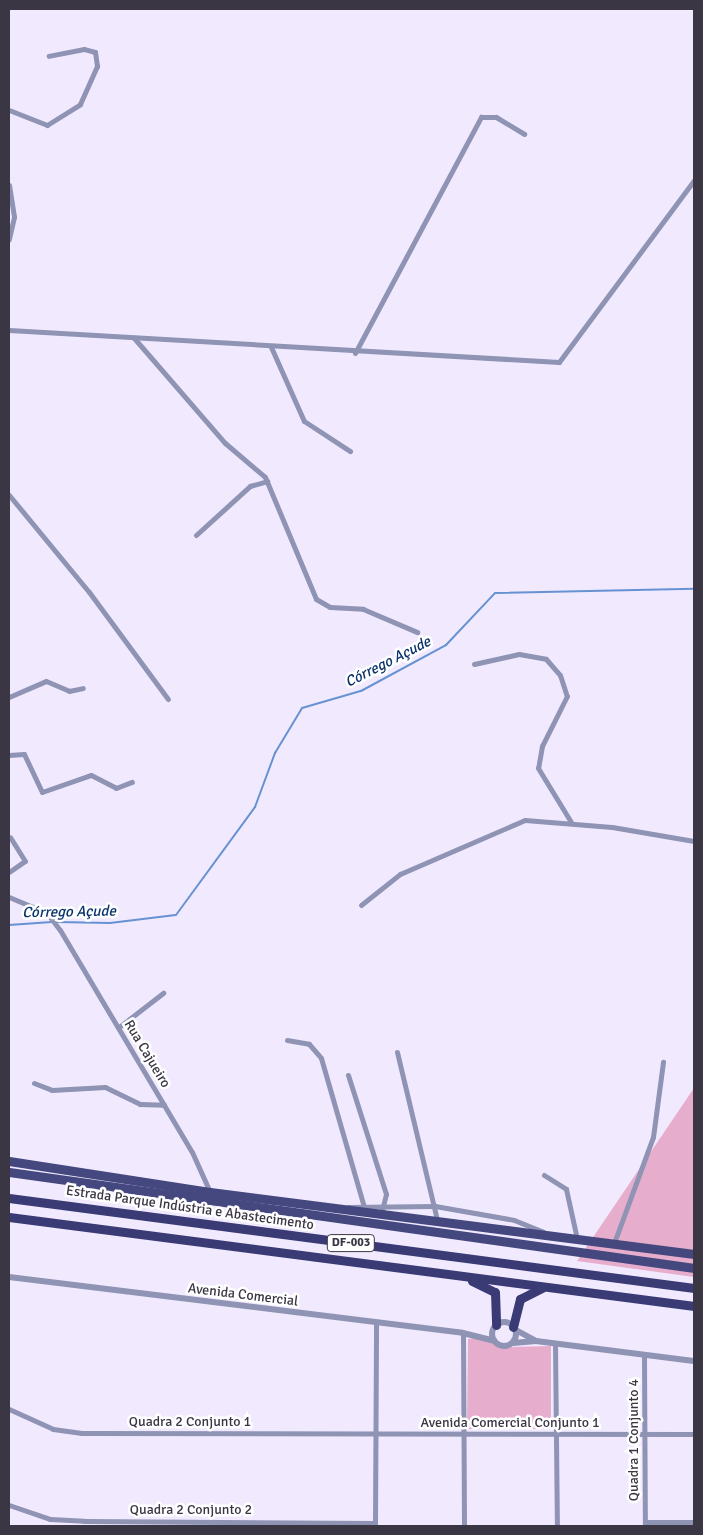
<!DOCTYPE html>
<html>
<head>
<meta charset="utf-8">
<style>
  body { margin:0 }
  #map { position:relative; width:703px; height:1535px; overflow:hidden; background:#f1eaff; font-family:Signika,sans-serif }
  div>[style] { position:absolute }
  .green>* { inset:0; background:#e7adcc }
  .stream>* { height:2px; margin:-1px; padding:0 1px; transform-origin:1px; border-radius:1px; background:#6792d2 }
  .minor>* { height:5px; margin:-2.5px; padding:0 2.5px; transform-origin:2.5px; border-radius:2.5px; background:#8f93b4 }
  .tertiary>* { height:6px; margin:-3px; padding:0 3px; transform-origin:3px; border-radius:3px; background:#8f93b4 }
  .tertiary>.ring { margin:-3px; padding:0; box-sizing:content-box; background:none; border:6px solid #8f93b4; border-radius:50% }
  .primary>* { height:9px; margin:-4.5px; padding:0 4.5px; transform-origin:4.5px; border-radius:4.5px; background:#45487f }
  .trunk>* { height:9px; margin:-4.5px; padding:0 4.5px; transform-origin:4.5px; border-radius:4.5px; background:#3a3a75 }
  span { translate:-50% -50%; white-space:nowrap; text-align:center; line-height:1.15; -webkit-text-stroke:5px #fff; paint-order:stroke }
  .shield-label span { padding:1px 4px; background:#fff; border:1px solid; border-radius:4px; -webkit-text-stroke-width:0 }
  .shield-label { font-size:12px; color:#3b3644; font-weight:700 }
  .street-label { font-size:14px; color:#3b3644 }
  .water-label { font-size:15px; color:#09336c; font-style:italic }
  .frame { position:absolute; inset:0; border:10px solid #3b3644; pointer-events:none }
</style>
</head>
<body>
<div id="map">
  <div class="green">
    <div style="clip-path:polygon(694px 1088px,694px 1277px,577px 1261px)"></div>
    <div style="clip-path:polygon(475px 1338px,507px 1347px,551px 1346px,551px 1429px,467px 1429px,468px 1339px)"></div>
  </div>
  <div class="stream">
    <div style="left:57px;top:922px;width:53px;rotate:1.1deg"></div>
    <div style="left:110px;top:923px;width:66px;rotate:-6.9deg"></div>
    <div style="left:176px;top:915px;width:134px;rotate:-53.8deg"></div>
    <div style="left:255px;top:807px;width:58px;rotate:-69.7deg"></div>
    <div style="left:275px;top:753px;width:52px;rotate:-59deg"></div>
    <div style="left:302px;top:708px;width:61px;rotate:-16.1deg"></div>
    <div style="left:361px;top:691px;width:97px;rotate:-28.4deg"></div>
    <div style="left:446px;top:645px;width:71px;rotate:-46.7deg"></div>
    <div style="left:495px;top:593px;width:199px;rotate:-1.2deg"></div>
    <div style="left:9px;top:925px;width:43px;rotate:-4deg"></div>
  </div>
  <div class="minor">
    <div style="left:9px;top:110px;width:41px;rotate:21.5deg"></div>
    <div style="left:47px;top:125px;width:39px;rotate:-32deg"></div>
    <div style="left:80px;top:104px;width:42px;rotate:-65.9deg"></div>
    <div style="left:97px;top:66px;width:14px;rotate:-98deg"></div>
    <div style="left:95px;top:52px;width:11px;rotate:-165deg"></div>
    <div style="left:84px;top:49px;width:36px;rotate:169deg"></div>
    <div style="left:9px;top:185px;width:32px;rotate:81deg"></div>
    <div style="left:14px;top:217px;width:23px;rotate:103deg"></div>
    <div style="left:9px;top:330px;width:551px;rotate:3.33deg"></div>
    <div style="left:559px;top:362px;width:227px;rotate:-53.4deg"></div>
    <div style="left:134px;top:338px;width:139px;rotate:49.1deg"></div>
    <div style="left:225px;top:443px;width:52px;rotate:40.4deg"></div>
    <div style="left:265px;top:477px;width:132px;rotate:67.3deg"></div>
    <div style="left:316px;top:599px;width:16px;rotate:30deg"></div>
    <div style="left:330px;top:607px;width:33px;rotate:3deg"></div>
    <div style="left:363px;top:609px;width:59px;rotate:23.1deg"></div>
    <div style="left:271px;top:347px;width:81px;rotate:66deg"></div>
    <div style="left:304px;top:421px;width:55px;rotate:33.1deg"></div>
    <div style="left:355px;top:353px;width:268px;rotate:-61.9deg"></div>
    <div style="left:481px;top:117px;width:15px"></div>
    <div style="left:496px;top:117px;width:33px;rotate:31deg"></div>
    <div style="left:9px;top:495px;width:126px;rotate:50.5deg"></div>
    <div style="left:89px;top:592px;width:133px;rotate:53.6deg"></div>
    <div style="left:196px;top:535px;width:73px;rotate:-42.2deg"></div>
    <div style="left:250px;top:486px;width:18px;rotate:-16deg"></div>
    <div style="left:474px;top:664px;width:46px;rotate:-12.5deg"></div>
    <div style="left:519px;top:654px;width:27px;rotate:10deg"></div>
    <div style="left:546px;top:659px;width:21px;rotate:49deg"></div>
    <div style="left:560px;top:675px;width:22px;rotate:72deg"></div>
    <div style="left:567px;top:696px;width:56px;rotate:116.6deg"></div>
    <div style="left:542px;top:746px;width:22px;rotate:100deg"></div>
    <div style="left:538px;top:768px;width:63px;rotate:58.6deg"></div>
    <div style="left:9px;top:697px;width:40px;rotate:-23.4deg"></div>
    <div style="left:46px;top:681px;width:25px;rotate:23deg"></div>
    <div style="left:69px;top:691px;width:14px;rotate:-12deg"></div>
    <div style="left:9px;top:755px;width:15px;rotate:-4deg"></div>
    <div style="left:24px;top:754px;width:42px;rotate:64.7deg"></div>
    <div style="left:42px;top:792px;width:52px;rotate:-19.1deg"></div>
    <div style="left:91px;top:775px;width:28px;rotate:27deg"></div>
    <div style="left:116px;top:788px;width:17px;rotate:-21deg"></div>
    <div style="left:9px;top:872px;width:19px;rotate:-35deg"></div>
    <div style="left:25px;top:861px;width:28px;rotate:-122deg"></div>
    <div style="left:9px;top:897px;width:41px;rotate:22.8deg"></div>
    <div style="left:47px;top:913px;width:21px;rotate:53deg"></div>
    <div style="left:60px;top:930px;width:258px;rotate:59.3deg"></div>
    <div style="left:192px;top:1152px;width:44px;rotate:65.8deg"></div>
    <div style="left:361px;top:905px;width:50px;rotate:-38.5deg"></div>
    <div style="left:400px;top:874px;width:136px;rotate:-23.4deg"></div>
    <div style="left:525px;top:820px;width:87px;rotate:4.6deg"></div>
    <div style="left:612px;top:827px;width:83px;rotate:9.7deg"></div>
    <div style="left:119px;top:1027px;width:56px;rotate:-37.7deg"></div>
    <div style="left:287px;top:1040px;width:22px;rotate:10deg"></div>
    <div style="left:309px;top:1044px;width:18px;rotate:49deg"></div>
    <div style="left:321px;top:1058px;width:155px;rotate:73.9deg"></div>
    <div style="left:397px;top:1052px;width:173px;rotate:76.6deg"></div>
    <div style="left:348px;top:1075px;width:125px;rotate:72.3deg"></div>
    <div style="left:386px;top:1194px;width:21px;rotate:104deg"></div>
    <div style="left:34px;top:1083px;width:19px;rotate:21deg"></div>
    <div style="left:52px;top:1090px;width:53px;rotate:-3.2deg"></div>
    <div style="left:105px;top:1087px;width:39px;rotate:26deg"></div>
    <div style="left:140px;top:1104px;width:24px;rotate:2deg"></div>
    <div style="left:544px;top:1175px;width:26px;rotate:32deg"></div>
    <div style="left:566px;top:1189px;width:51px;rotate:77.6deg"></div>
    <div style="left:348px;top:1207px;width:87px;rotate:-0.7deg"></div>
    <div style="left:435px;top:1206px;width:80px;rotate:10deg"></div>
    <div style="left:514px;top:1220px;width:31px;rotate:22deg"></div>
    <div style="left:614px;top:1243px;width:113px;rotate:-69.8deg"></div>
    <div style="left:653px;top:1137px;width:76px;rotate:-82.4deg"></div>
    <div style="left:463px;top:1333px;width:193px;rotate:89.7deg"></div>
    <div style="left:555px;top:1343px;width:183px;rotate:89.4deg"></div>
    <div style="left:644px;top:1354px;width:172px;rotate:89.7deg"></div>
    <div style="left:9px;top:1409px;width:48px;rotate:24.4deg"></div>
    <div style="left:53px;top:1429px;width:29px;rotate:8deg"></div>
    <div style="left:82px;top:1433px;width:612px;rotate:0.09deg"></div>
    <div style="left:9px;top:1505px;width:43px;rotate:18.9deg"></div>
    <div style="left:50px;top:1519px;width:34px;rotate:3deg"></div>
    <div style="left:84px;top:1521px;width:291px;rotate:0.4deg"></div>
    <div style="left:645px;top:1522px;width:49px"></div>
    <div style="left:375px;top:1526px;width:201px;rotate:-89.7deg"></div>
  </div>
  <div class="tertiary">
    <div style="left:9px;top:1277px;width:457px;rotate:7deg"></div>
    <div style="left:463px;top:1333px;width:32px;rotate:14deg"></div>
    <div class="ring" style="left:492px;top:1322px;width:18px;height:18px"></div>
    <div style="left:516px;top:1330px;width:21px;rotate:29deg"></div>
    <div style="left:513px;top:1343px;width:23px;rotate:-5deg"></div>
    <div style="left:536px;top:1341px;width:159px;rotate:7.2deg"></div>
  </div>
  <div class="primary">
    <div style="left:9px;top:1161px;width:203px;rotate:8.8deg"></div>
    <div style="left:210px;top:1192px;width:488px;rotate:7.3deg"></div>
    <div style="left:9px;top:1172px;width:692px;rotate:7.98deg"></div>
  </div>
  <div class="trunk">
    <div style="left:9px;top:1198px;width:691px;rotate:7.49deg"></div>
    <div style="left:9px;top:1217px;width:691px;rotate:7.4deg"></div>
    <div style="left:472px;top:1281px;width:25px;rotate:26deg"></div>
    <div style="left:495px;top:1292px;width:33px;rotate:88deg"></div>
    <div style="left:513px;top:1327px;width:29px;rotate:-76deg"></div>
    <div style="left:520px;top:1299px;width:25px;rotate:-27deg"></div>
  </div>
  <div class="shield-label">
    <span style="left:351px;top:1243px">DF-003</span>
  </div>
  <div class="street-label">
    <span style="left:147px;top:1054px;rotate:59deg">Rua Cajueiro</span>
    <span style="left:190px;top:1208px;rotate:8deg">Estrada Parque Indústria e Abastecimento</span>
    <span style="left:243px;top:1295px;rotate:7deg">Avenida Comercial</span>
    <span style="left:190px;top:1422px">Quadra 2 Conjunto 1</span>
    <span style="left:510px;top:1423px">Avenida Comercial Conjunto 1</span>
    <span style="left:634px;top:1440px;rotate:-90deg">Quadra 1 Conjunto 4</span>
    <span style="left:191px;top:1510px">Quadra 2 Conjunto 2</span>
  </div>
  <div class="water-label">
    <span style="left:388px;top:662px;rotate:-27deg">Córrego Açude</span>
    <span style="left:69px;top:912px;rotate:-1deg">Córrego Açude</span>
  </div>
  <div class="frame"></div>
</div>
</body>
</html>
